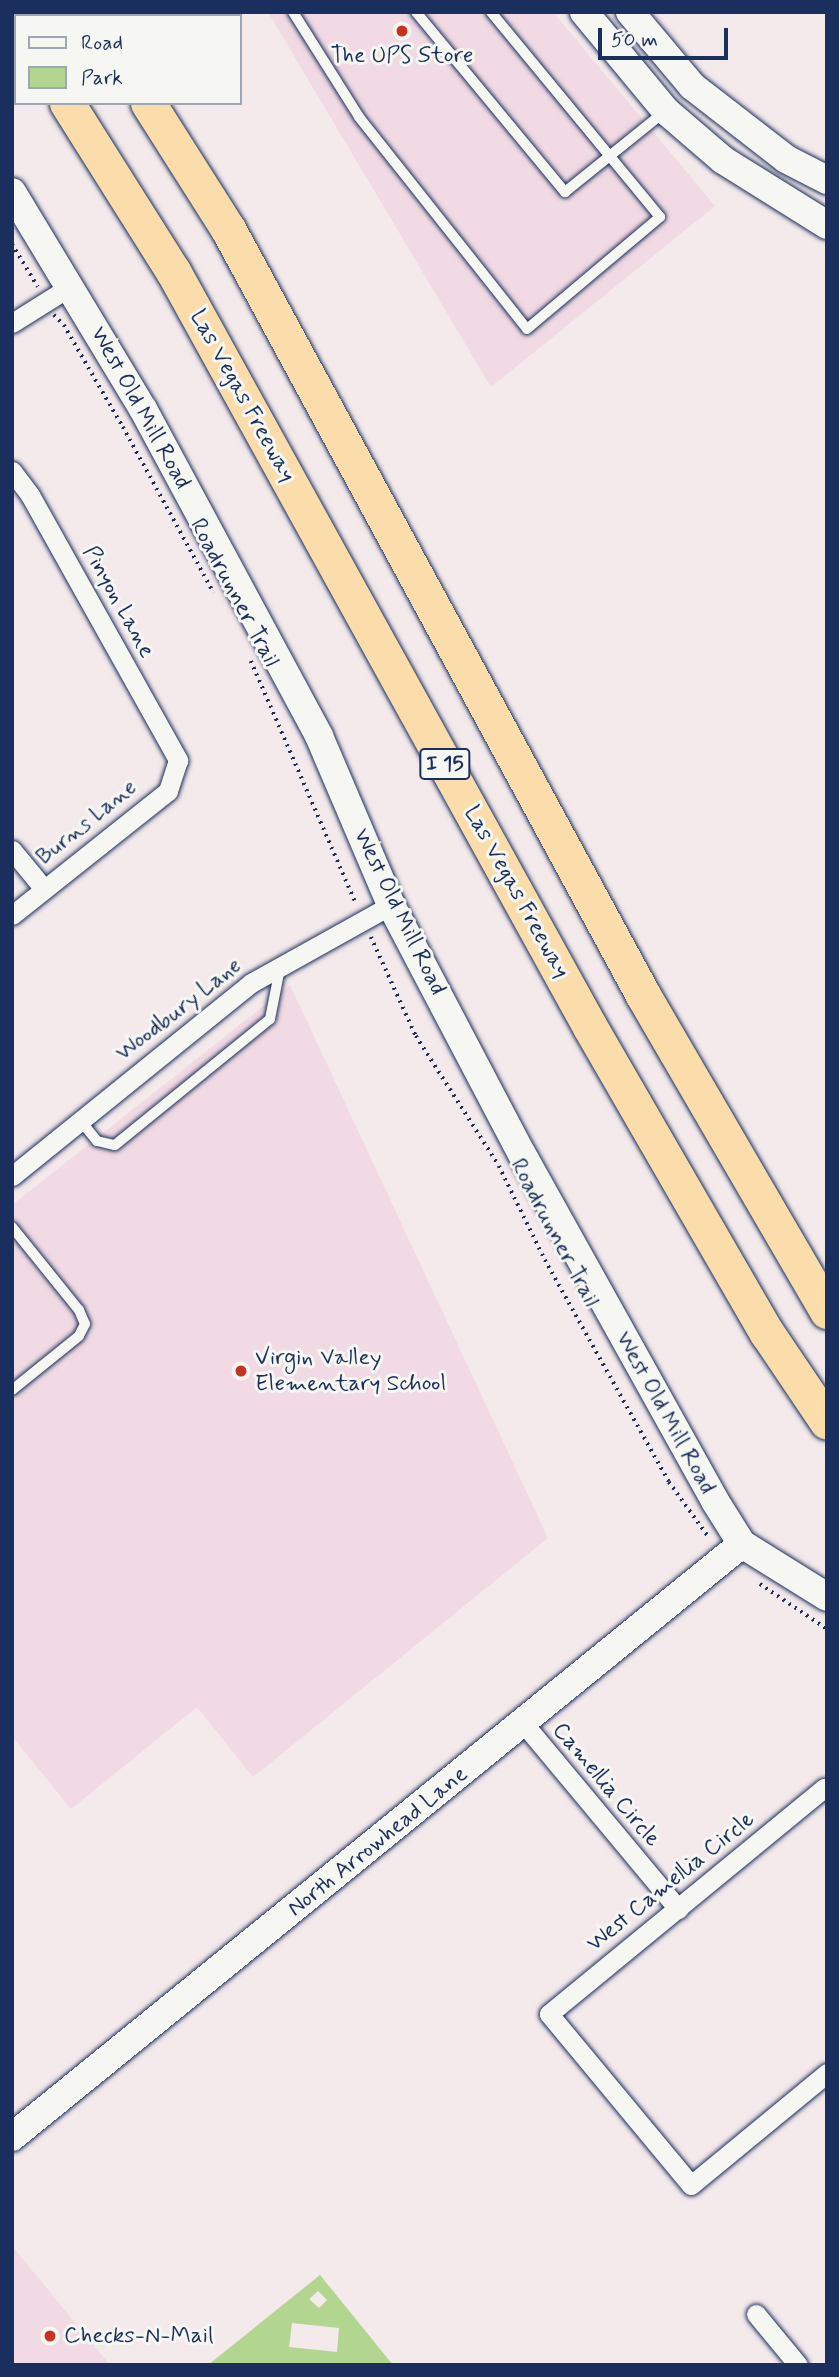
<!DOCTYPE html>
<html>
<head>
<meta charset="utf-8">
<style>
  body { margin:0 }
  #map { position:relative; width:839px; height:2377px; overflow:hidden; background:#f4e9eb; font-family:Mynerve,sans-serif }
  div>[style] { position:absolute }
  .built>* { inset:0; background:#f1dae3 }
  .green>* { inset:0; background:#b2d58f }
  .path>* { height:3.5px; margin-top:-1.75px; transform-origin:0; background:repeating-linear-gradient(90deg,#1b2f5e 0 2px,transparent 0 7px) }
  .roads { filter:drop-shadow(0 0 2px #1b2f5e) drop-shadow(0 0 2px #1b2f5e) }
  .lane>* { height:10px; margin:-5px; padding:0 5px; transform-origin:5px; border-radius:5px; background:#f6f6f2 }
  .street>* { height:19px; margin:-9.5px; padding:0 9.5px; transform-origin:9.5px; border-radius:9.5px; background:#f6f6f2 }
  .secondary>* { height:28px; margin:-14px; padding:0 14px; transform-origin:14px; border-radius:14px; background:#f6f6f2 }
  .highway>* { height:35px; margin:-17.5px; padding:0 17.5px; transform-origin:17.5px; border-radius:17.5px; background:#fbddab }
  .dots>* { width:19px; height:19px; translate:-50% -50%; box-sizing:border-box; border:4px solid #f6f6f2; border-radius:50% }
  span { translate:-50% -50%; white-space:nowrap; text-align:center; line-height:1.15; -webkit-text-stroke:6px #f6f6f2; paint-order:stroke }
  .shield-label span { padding:2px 5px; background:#f6f6f2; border:2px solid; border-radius:5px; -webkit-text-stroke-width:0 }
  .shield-label { font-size:21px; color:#1b2f5e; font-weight:700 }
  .poi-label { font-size:23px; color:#1b2f5e }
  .left { translate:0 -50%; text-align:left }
  .street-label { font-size:23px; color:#1b2f5e }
  .frame { position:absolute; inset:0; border:14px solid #1b2f5e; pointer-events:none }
  .legend { position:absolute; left:14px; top:14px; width:228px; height:91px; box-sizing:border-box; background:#f6f6f2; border:2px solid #9ea6b7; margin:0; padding:9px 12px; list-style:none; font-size:21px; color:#1b2f5e }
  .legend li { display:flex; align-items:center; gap:14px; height:35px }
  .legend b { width:35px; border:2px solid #9ea6b7 }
  .scale { position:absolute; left:598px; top:28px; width:130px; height:32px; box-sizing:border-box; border:4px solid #1b2f5e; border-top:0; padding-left:9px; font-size:21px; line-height:24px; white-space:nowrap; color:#1b2f5e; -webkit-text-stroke:5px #f6f6f2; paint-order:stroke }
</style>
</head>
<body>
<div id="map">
  <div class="built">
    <div style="clip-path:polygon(268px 12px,553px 12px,715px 206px,491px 387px)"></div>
    <div style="clip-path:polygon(290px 985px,548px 1538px,253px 1777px,197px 1707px,71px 1809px,12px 1736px,12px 1205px)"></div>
    <div style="clip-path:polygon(12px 2246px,110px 2365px,12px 2365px)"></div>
  </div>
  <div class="green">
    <div style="clip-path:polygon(evenodd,320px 2275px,393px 2365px,208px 2365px,320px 2275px,318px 2291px,327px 2300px,319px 2308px,309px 2299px,318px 2291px,320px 2275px,292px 2323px,339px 2328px,337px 2352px,289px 2347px,292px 2323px)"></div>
  </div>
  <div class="path">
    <div style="left:12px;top:244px;width:50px;rotate:58.8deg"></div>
    <div style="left:54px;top:315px;width:14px;rotate:45deg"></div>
    <div style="left:64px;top:325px;width:118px;rotate:60deg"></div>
    <div style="left:123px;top:427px;width:189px;rotate:61.3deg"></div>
    <div style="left:251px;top:661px;width:265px;rotate:66.6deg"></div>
    <div style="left:371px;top:937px;width:109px;rotate:65.6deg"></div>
    <div style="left:416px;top:1036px;width:154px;rotate:57.4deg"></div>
    <div style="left:499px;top:1166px;width:105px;rotate:63.9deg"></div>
    <div style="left:545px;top:1260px;width:254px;rotate:60.8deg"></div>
    <div style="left:669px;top:1482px;width:67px;rotate:54.2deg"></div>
    <div style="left:760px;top:1584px;width:81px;rotate:33.9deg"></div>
  </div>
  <div class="roads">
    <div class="lane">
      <div style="left:293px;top:12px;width:124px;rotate:57.8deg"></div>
      <div style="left:359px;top:117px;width:270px;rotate:51.6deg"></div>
      <div style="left:527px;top:329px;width:174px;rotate:-40.1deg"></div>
      <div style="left:660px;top:217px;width:266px;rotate:-129.5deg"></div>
      <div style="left:416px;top:12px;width:234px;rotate:50.4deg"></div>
      <div style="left:565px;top:192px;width:127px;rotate:-38.9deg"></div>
      <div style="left:80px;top:1120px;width:27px;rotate:51deg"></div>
      <div style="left:97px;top:1141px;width:18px;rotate:13deg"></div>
      <div style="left:115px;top:1145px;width:200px;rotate:-39.1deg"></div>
      <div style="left:270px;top:1019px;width:52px;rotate:-78.9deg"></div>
      <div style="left:12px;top:1227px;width:107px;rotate:51.1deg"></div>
      <div style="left:79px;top:1310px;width:15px;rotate:67deg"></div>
      <div style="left:85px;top:1324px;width:13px;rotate:117deg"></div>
      <div style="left:79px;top:1336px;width:86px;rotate:141.1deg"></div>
    </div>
    <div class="street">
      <div style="left:12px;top:323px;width:70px;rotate:-32.1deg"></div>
      <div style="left:12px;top:471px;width:30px;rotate:53deg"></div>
      <div style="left:30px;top:495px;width:304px;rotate:60.8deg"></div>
      <div style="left:178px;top:760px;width:33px;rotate:108deg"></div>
      <div style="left:168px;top:791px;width:199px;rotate:141.5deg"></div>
      <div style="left:12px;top:850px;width:50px;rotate:50.6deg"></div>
      <div style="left:12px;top:1176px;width:307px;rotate:-38.9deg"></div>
      <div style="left:251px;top:983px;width:160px;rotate:-29.1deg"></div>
      <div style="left:524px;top:1724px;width:241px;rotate:50.2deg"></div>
      <div style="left:827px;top:1791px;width:4px;rotate:-135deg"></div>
      <div style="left:824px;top:1788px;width:356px;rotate:140.6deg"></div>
      <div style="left:549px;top:2014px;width:222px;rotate:50.3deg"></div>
      <div style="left:691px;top:2185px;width:176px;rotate:-39.5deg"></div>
      <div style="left:756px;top:2314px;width:66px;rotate:50.5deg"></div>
    </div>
    <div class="secondary">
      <div style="left:584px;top:12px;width:129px;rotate:50.4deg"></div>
      <div style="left:666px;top:111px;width:75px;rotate:40.7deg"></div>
      <div style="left:723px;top:160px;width:123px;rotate:32deg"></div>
      <div style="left:630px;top:12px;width:97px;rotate:50deg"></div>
      <div style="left:692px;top:86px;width:119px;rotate:37.8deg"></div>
      <div style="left:786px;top:159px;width:46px;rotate:27.1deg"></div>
      <div style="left:12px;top:192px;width:253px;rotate:58.9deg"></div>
      <div style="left:143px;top:409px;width:371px;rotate:61.7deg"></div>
      <div style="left:319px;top:736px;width:184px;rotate:66.9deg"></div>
      <div style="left:391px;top:905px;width:281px;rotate:62.3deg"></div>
      <div style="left:522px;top:1154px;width:397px;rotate:60.9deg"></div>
      <div style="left:715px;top:1501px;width:51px;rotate:57.9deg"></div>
      <div style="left:742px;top:1544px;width:100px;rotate:31.9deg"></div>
      <div style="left:12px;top:2137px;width:941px;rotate:-39.09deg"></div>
    </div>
    <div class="highway">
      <div style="left:85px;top:12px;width:5px;rotate:53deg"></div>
      <div style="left:12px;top:28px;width:6px;rotate:51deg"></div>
      <div style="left:67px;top:103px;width:199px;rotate:57.8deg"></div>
      <div style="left:173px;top:271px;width:863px;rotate:61.12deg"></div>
      <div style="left:590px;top:1027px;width:354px;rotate:60deg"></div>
      <div style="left:767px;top:1333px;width:107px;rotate:56deg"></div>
      <div style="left:148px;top:103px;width:149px;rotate:57.6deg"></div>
      <div style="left:228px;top:229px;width:871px;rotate:61.55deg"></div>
      <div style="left:643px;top:995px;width:366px;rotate:59.8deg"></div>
    </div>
  </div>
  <div class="dots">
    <div style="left:402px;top:31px;background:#c8321e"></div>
    <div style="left:241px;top:1371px;background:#c8321e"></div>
    <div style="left:50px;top:2336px;background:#c8321e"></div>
  </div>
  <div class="shield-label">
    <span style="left:445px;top:764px">I 15</span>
  </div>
  <div class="poi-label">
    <span style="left:402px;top:56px">The UPS Store</span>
    <span class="left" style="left:255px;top:1371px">Virgin Valley<br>Elementary School</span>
    <span class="left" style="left:64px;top:2336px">Checks-N-Mail</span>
  </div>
  <div class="street-label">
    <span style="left:242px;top:396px;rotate:61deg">Las Vegas Freeway</span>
    <span style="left:140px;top:408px;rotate:61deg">West Old Mill Road</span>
    <span style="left:234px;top:593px;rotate:62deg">Roadrunner Trail</span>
    <span style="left:118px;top:602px;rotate:61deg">Pinyon Lane</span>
    <span style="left:87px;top:823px;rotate:-39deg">Burns Lane</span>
    <span style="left:516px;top:892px;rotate:61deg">Las Vegas Freeway</span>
    <span style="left:399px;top:912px;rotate:64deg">West Old Mill Road</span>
    <span style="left:179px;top:1010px;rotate:-38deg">Woodbury Lane</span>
    <span style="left:554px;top:1233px;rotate:62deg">Roadrunner Trail</span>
    <span style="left:665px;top:1413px;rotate:61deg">West Old Mill Road</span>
    <span style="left:606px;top:1785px;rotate:50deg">Camellia Circle</span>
    <span style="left:378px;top:1842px;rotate:-39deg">North Arrowhead Lane</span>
    <span style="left:671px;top:1882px;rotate:-39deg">West Camellia Circle</span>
  </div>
  <div class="frame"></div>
  <ul class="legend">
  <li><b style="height:9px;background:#f6f6f2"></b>Road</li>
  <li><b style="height:19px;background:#b2d58f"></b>Park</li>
  </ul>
  <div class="scale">50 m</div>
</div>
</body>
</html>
